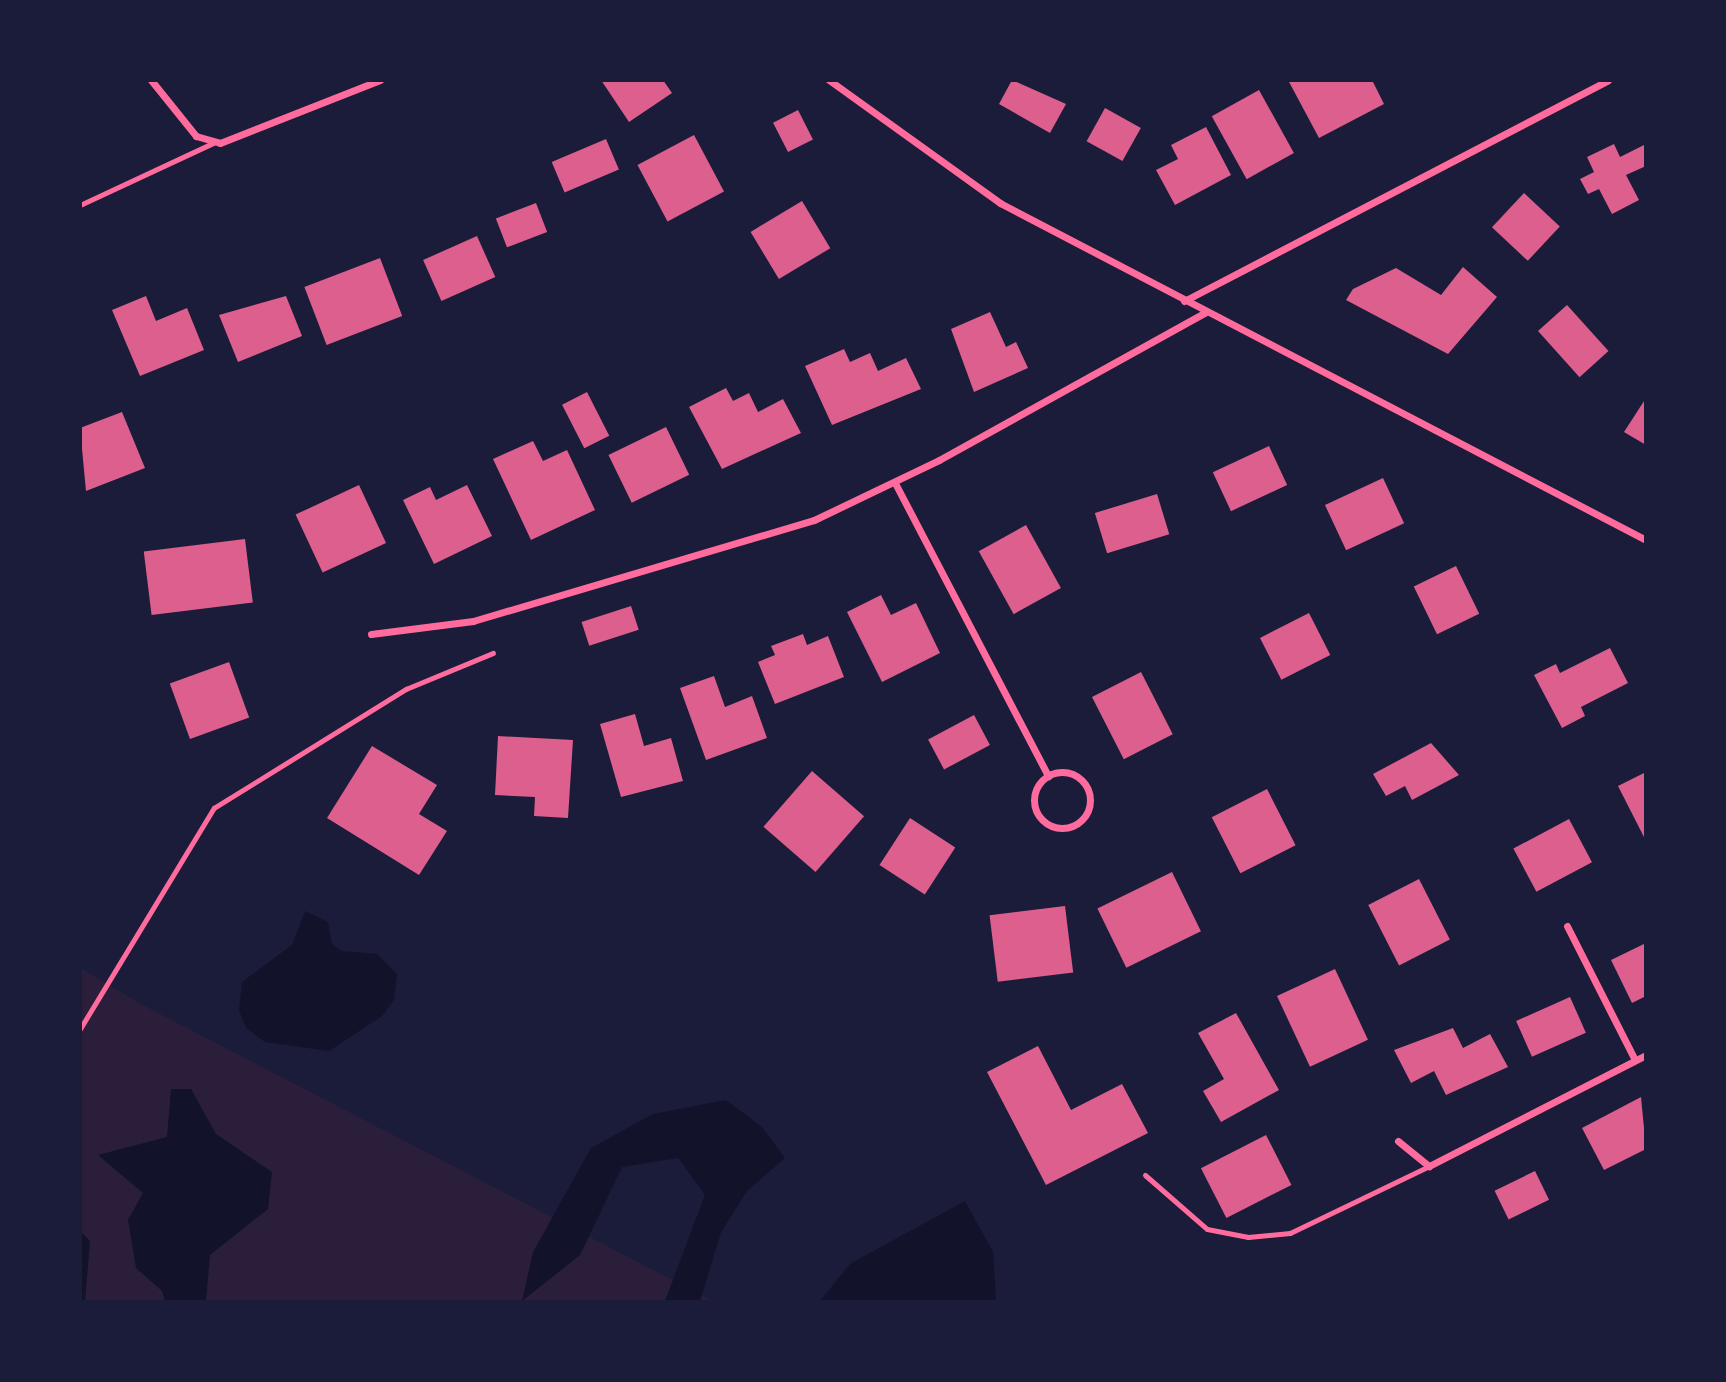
<!DOCTYPE html>
<html>
<head>
<meta charset="utf-8">
<style>
  body { margin:0 }
  #map { position:relative; width:1726px; height:1382px; overflow:hidden; background:#1b1b3a; font-family:"Archivo Narrow",sans-serif }
  div>[style] { position:absolute }
  .green>* { inset:0; background:#2a1e3b }
  .water>* { inset:0; background:#12122b }
  .building>* { inset:0; background:#dd5f8e; transform-origin:0 0 }
  .path>* { height:4.5px; margin:-2.25px; padding:0 2.25px; transform-origin:2.25px; border-radius:2.25px; background:#ff6b9d }
  .service>* { height:5px; margin:-2.5px; padding:0 2.5px; transform-origin:2.5px; border-radius:2.5px; background:#ff6b9d }
  .minor>* { height:7px; margin:-3.5px; padding:0 3.5px; transform-origin:3.5px; border-radius:3.5px; background:#ff6b9d }
  .minor>.ring { margin:-3.5px; padding:0; box-sizing:content-box; background:none; border:7px solid #ff6b9d; border-radius:50% }
  span { translate:-50% -50%; white-space:nowrap; text-align:center; line-height:1.15; -webkit-text-stroke:7px #1b1b3a; paint-order:stroke }
  .frame { position:absolute; inset:0; border:82px solid #1b1b3a; pointer-events:none }
</style>
</head>
<body>
<div id="map">
  <div class="green">
    <div style="clip-path:polygon(80px 968px,141px 1004px,713px 1301px,81px 1301px)"></div>
  </div>
  <div class="water">
    <div style="clip-path:polygon(305px 911px,328px 922px,332px 944px,342px 951px,377px 954px,397px 974px,394px 1000px,382px 1016px,329px 1051px,265px 1042px,246px 1028px,239px 1010px,242px 982px,292px 945px)"></div>
    <div style="clip-path:polygon(171px 1089px,191px 1089px,216px 1134px,272px 1172px,268px 1209px,210px 1255px,206px 1301px,165px 1301px,162px 1291px,136px 1268px,128px 1220px,143px 1193px,98px 1155px,167px 1137px)"></div>
    <div style="clip-path:polygon(726px 1100px,762px 1127px,785px 1158px,747px 1191px,721px 1232px,700px 1301px,665px 1301px,705px 1195px,678px 1158px,622px 1167px,580px 1255px,522px 1301px,533px 1252px,591px 1148px,653px 1114px)"></div>
    <div style="clip-path:polygon(965px 1201px,993px 1252px,996px 1301px,820px 1301px,850px 1264px)"></div>
    <div style="clip-path:polygon(80px 1231px,90px 1241px,85px 1301px,81px 1301px)"></div>
  </div>
  <div class="building">
    <div style="clip-path:polygon(601px 80px,663px 80px,672px 93px,629px 122px)"></div>
    <div style="clip-path:polygon(1012px 80px,1066px 104px,1050px 133px,999px 104px)"></div>
    <div style="clip-path:polygon(1288px 80px,1372px 80px,1384px 104px,1319px 138px)"></div>
    <div style="left:1259px;top:90px;width:72px;height:54px;rotate:61deg"></div>
    <div style="left:1105px;top:108px;width:41px;height:38px;rotate:29deg"></div>
    <div style="left:798px;top:110px;width:33px;height:28px;rotate:63deg"></div>
    <div style="clip-path:polygon(1206px 127px,1231px 175px,1175px 205px,1156px 170px,1178px 159px,1171px 145px)"></div>
    <div style="left:694px;top:135px;width:64px;height:64px;rotate:62deg"></div>
    <div style="left:606px;top:139px;width:33px;height:59px;rotate:67deg"></div>
    <div style="clip-path:polygon(1614px 144px,1620px 157px,1644px 145px,1646px 166px,1626px 175px,1639px 200px,1612px 214px,1599px 189px,1588px 194px,1580px 179px,1594px 172px,1587px 157px)"></div>
    <div style="left:1524px;top:193px;width:49px;height:47px;rotate:43deg"></div>
    <div style="left:802px;top:201px;width:55px;height:60px;rotate:59deg"></div>
    <div style="left:536px;top:203px;width:31px;height:43px;rotate:69deg"></div>
    <div style="left:477px;top:236px;width:45px;height:59px;rotate:66deg"></div>
    <div style="left:380px;top:258px;width:62px;height:81px;rotate:69deg"></div>
    <div style="clip-path:polygon(1463px 267px,1497px 297px,1448px 354px,1346px 300px,1353px 289px,1396px 268px,1441px 295px)"></div>
    <div style="clip-path:polygon(146px 296px,156px 321px,187px 308px,204px 350px,140px 376px,112px 310px)"></div>
    <div style="clip-path:polygon(286px 296px,302px 336px,238px 362px,219px 315px)"></div>
    <div style="left:1567px;top:305px;width:62px;height:39px;rotate:48deg"></div>
    <div style="clip-path:polygon(990px 312px,1006px 347px,1016px 342px,1028px 368px,974px 392px,951px 329px)"></div>
    <div style="clip-path:polygon(844px 349px,850px 362px,870px 353px,878px 371px,906px 358px,921px 389px,832px 425px,805px 366px)"></div>
    <div style="clip-path:polygon(726px 388px,733px 401px,749px 393px,758px 412px,783px 399px,801px 433px,722px 469px,689px 407px)"></div>
    <div style="left:587px;top:392px;width:49px;height:28px;rotate:63deg"></div>
    <div style="clip-path:polygon(1646px 398px,1646px 445px,1624px 432px)"></div>
    <div style="clip-path:polygon(122px 412px,145px 468px,86px 491px,80px 428px)"></div>
    <div style="left:666px;top:427px;width:53px;height:64px;rotate:64deg"></div>
    <div style="clip-path:polygon(533px 441px,543px 461px,567px 450px,595px 510px,531px 540px,493px 459px)"></div>
    <div style="left:1269px;top:446px;width:43px;height:62px;rotate:65deg"></div>
    <div style="left:1383px;top:478px;width:50px;height:64px;rotate:65deg"></div>
    <div style="left:359px;top:485px;width:64px;height:70px;rotate:65deg"></div>
    <div style="clip-path:polygon(467px 485px,492px 536px,434px 564px,403px 500px,430px 487px,436px 500px)"></div>
    <div style="left:1157px;top:494px;width:42px;height:65px;rotate:73deg"></div>
    <div style="left:1026px;top:525px;width:72px;height:54px;rotate:61deg"></div>
    <div style="left:245px;top:539px;width:64px;height:102px;rotate:83deg"></div>
    <div style="left:1456px;top:566px;width:53px;height:47px;rotate:64deg"></div>
    <div style="clip-path:polygon(881px 595px,891px 615px,916px 603px,940px 653px,882px 682px,847px 612px)"></div>
    <div style="left:631px;top:606px;width:25px;height:52px;rotate:72deg"></div>
    <div style="left:1309px;top:613px;width:47px;height:55px;rotate:63deg"></div>
    <div style="clip-path:polygon(803px 634px,807px 645px,828px 636px,844px 677px,775px 704px,758px 662px,775px 655px,771px 646px)"></div>
    <div style="clip-path:polygon(1610px 648px,1628px 683px,1581px 707px,1585px 716px,1562px 728px,1534px 675px,1556px 664px,1560px 673px)"></div>
    <div style="left:229px;top:662px;width:59px;height:63px;rotate:70deg"></div>
    <div style="left:1141px;top:672px;width:70px;height:55px;rotate:63deg"></div>
    <div style="clip-path:polygon(714px 676px,725px 707px,752px 696px,767px 738px,706px 760px,680px 688px)"></div>
    <div style="clip-path:polygon(635px 714px,644px 746px,671px 738px,683px 781px,621px 797px,600px 724px)"></div>
    <div style="left:974px;top:715px;width:34px;height:52px;rotate:62deg"></div>
    <div style="clip-path:polygon(498px 736px,573px 740px,568px 818px,534px 816px,535px 797px,495px 795px)"></div>
    <div style="clip-path:polygon(1431px 743px,1459px 775px,1412px 800px,1405px 786px,1386px 796px,1373px 774px)"></div>
    <div style="clip-path:polygon(372px 746px,437px 785px,419px 814px,447px 831px,419px 875px,327px 818px)"></div>
    <div style="left:812px;top:771px;width:69px;height:74px;rotate:41deg"></div>
    <div style="clip-path:polygon(1646px 772px,1646px 841px,1618px 786px)"></div>
    <div style="left:1267px;top:789px;width:63px;height:62px;rotate:63deg"></div>
    <div style="left:910px;top:818px;width:54px;height:56px;rotate:33deg"></div>
    <div style="left:1569px;top:819px;width:49px;height:63px;rotate:62deg"></div>
    <div style="left:1172px;top:872px;width:66px;height:83px;rotate:64deg"></div>
    <div style="left:1419px;top:879px;width:68px;height:57px;rotate:63deg"></div>
    <div style="left:1065px;top:906px;width:67px;height:76px;rotate:83deg"></div>
    <div style="clip-path:polygon(1646px 943px,1646px 996px,1632px 1003px,1611px 960px)"></div>
    <div style="left:1335px;top:969px;width:78px;height:64px;rotate:65deg"></div>
    <div style="left:1570px;top:997px;width:39px;height:59px;rotate:66deg"></div>
    <div style="clip-path:polygon(1236px 1013px,1279px 1090px,1221px 1122px,1203px 1091px,1224px 1079px,1198px 1033px)"></div>
    <div style="clip-path:polygon(1453px 1028px,1463px 1048px,1490px 1034px,1508px 1067px,1446px 1095px,1434px 1071px,1411px 1083px,1394px 1050px)"></div>
    <div style="clip-path:polygon(1038px 1046px,1071px 1110px,1122px 1084px,1148px 1133px,1046px 1185px,987px 1072px)"></div>
    <div style="clip-path:polygon(1641px 1097px,1646px 1149px,1604px 1170px,1582px 1128px)"></div>
    <div style="left:1266px;top:1135px;width:56px;height:73px;rotate:63deg"></div>
    <div style="left:1535px;top:1171px;width:32px;height:45px;rotate:64deg"></div>
  </div>
  <div class="path">
    <div style="left:80px;top:1029px;width:258px;rotate:-58.8deg"></div>
    <div style="left:214px;top:808px;width:226px;rotate:-31.8deg"></div>
    <div style="left:406px;top:689px;width:94px;rotate:-22.5deg"></div>
  </div>
  <div class="service">
    <div style="left:80px;top:205px;width:147px;rotate:-25deg"></div>
    <div style="left:1145px;top:1175px;width:82px;rotate:41.1deg"></div>
    <div style="left:1207px;top:1229px;width:42px;rotate:11deg"></div>
    <div style="left:1248px;top:1237px;width:42px;rotate:-5.4deg"></div>
    <div style="left:1290px;top:1233px;width:154px;rotate:-25.7deg"></div>
  </div>
  <div class="minor">
    <div style="left:151px;top:80px;width:72px;rotate:51.2deg"></div>
    <div style="left:196px;top:136px;width:25px;rotate:16deg"></div>
    <div style="left:220px;top:143px;width:172px;rotate:-21.5deg"></div>
    <div style="left:829px;top:80px;width:211px;rotate:35.7deg"></div>
    <div style="left:1000px;top:203px;width:729px;rotate:27.55deg"></div>
    <div style="left:1184px;top:301px;width:478px;rotate:-27.5deg"></div>
    <div style="left:895px;top:483px;width:331px;rotate:62.4deg"></div>
    <div style="left:371px;top:634px;width:103px;rotate:-7.3deg"></div>
    <div style="left:473px;top:621px;width:356px;rotate:-16.5deg"></div>
    <div style="left:814px;top:520px;width:139px;rotate:-25.6deg"></div>
    <div style="left:939px;top:460px;width:305px;rotate:-29deg"></div>
    <div class="ring" style="left:1034px;top:772px;width:49px;height:49px"></div>
    <div style="left:1567px;top:926px;width:150px;rotate:63.1deg"></div>
    <div style="left:1398px;top:1141px;width:40px;rotate:39deg"></div>
    <div style="left:1429px;top:1166px;width:244px;rotate:-27.1deg"></div>
  </div>
  <div class="frame"></div>
</div>
</body>
</html>
